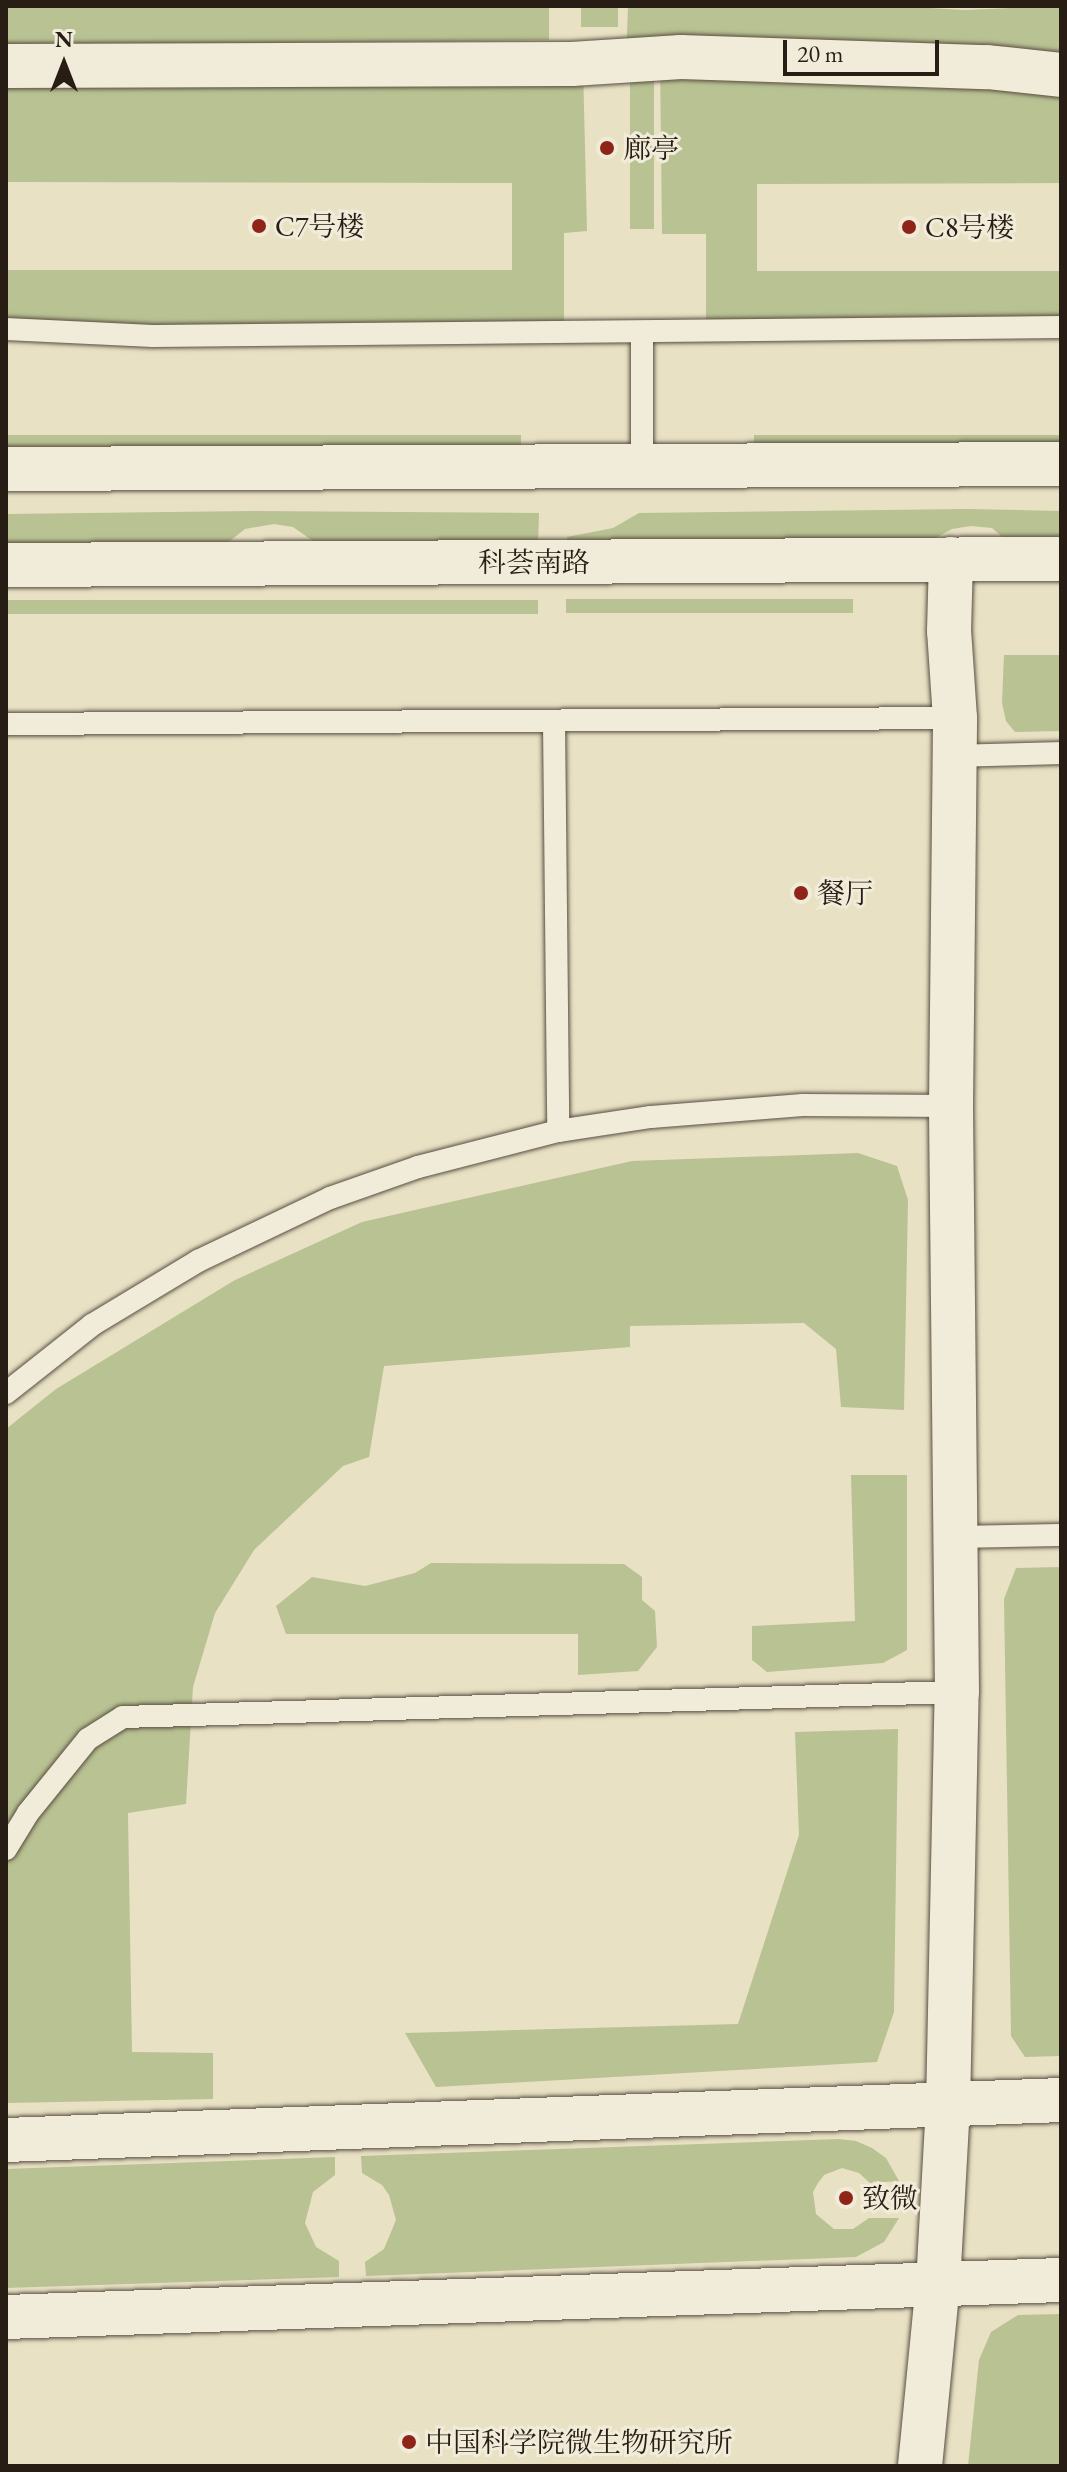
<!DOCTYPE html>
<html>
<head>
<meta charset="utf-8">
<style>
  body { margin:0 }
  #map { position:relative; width:1067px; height:2472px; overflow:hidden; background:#e8e1c4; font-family:"EB Garamond","Noto Serif SC",serif }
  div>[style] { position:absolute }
  .green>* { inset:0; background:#b9c292; transform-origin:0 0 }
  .roads { filter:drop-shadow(0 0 2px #584e40) drop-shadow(0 0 2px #584e40) }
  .lane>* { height:22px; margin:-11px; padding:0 11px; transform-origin:11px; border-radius:11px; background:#f0ecd9 }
  .street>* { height:44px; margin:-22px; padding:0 22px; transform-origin:22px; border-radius:22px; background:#f0ecd9 }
  .secondary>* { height:44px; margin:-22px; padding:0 22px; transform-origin:22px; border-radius:22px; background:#f0ecd9 }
  .dots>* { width:22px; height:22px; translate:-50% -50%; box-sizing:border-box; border:4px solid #f0ecd9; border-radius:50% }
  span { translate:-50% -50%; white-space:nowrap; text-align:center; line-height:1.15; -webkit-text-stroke:6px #f0ecd9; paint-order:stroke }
  .poi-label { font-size:28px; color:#281d14 }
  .left { translate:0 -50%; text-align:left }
  .street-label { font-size:28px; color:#281d14 }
  .frame { position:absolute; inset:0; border:8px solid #281d14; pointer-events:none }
  .north { position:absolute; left:24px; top:24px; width:80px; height:80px; -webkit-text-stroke:6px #f0ecd9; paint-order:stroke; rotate:0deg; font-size:22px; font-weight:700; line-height:32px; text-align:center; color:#281d14 }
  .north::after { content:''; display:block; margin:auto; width:28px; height:36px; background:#281d14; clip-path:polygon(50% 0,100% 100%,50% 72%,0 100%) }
  .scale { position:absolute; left:783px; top:40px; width:156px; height:36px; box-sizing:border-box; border:4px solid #281d14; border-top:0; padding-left:10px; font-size:24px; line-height:28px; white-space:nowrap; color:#281d14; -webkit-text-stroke:6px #f0ecd9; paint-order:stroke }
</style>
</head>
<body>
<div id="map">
  <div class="green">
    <div style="clip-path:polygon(6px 6px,549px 6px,549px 40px,6px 46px)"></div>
    <div style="left:581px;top:6px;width:37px;height:21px"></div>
    <div style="clip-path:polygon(628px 6px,893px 6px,965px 10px,1061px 6px,1061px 183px,757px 184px,757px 271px,1061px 271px,1061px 323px,706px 324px,706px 234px,662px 234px,660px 60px,626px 63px)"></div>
    <div style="clip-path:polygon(583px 65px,587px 231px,564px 233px,564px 332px,6px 329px,6px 270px,512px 270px,512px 183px,6px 182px,6px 66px)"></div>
    <div style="left:630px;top:67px;width:24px;height:162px"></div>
    <div style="left:521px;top:435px;width:20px;height:515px;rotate:90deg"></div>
    <div style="left:754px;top:435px;width:307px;height:18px"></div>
    <div style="clip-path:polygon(966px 509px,1061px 511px,1061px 542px,1006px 540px,992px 528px,971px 526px,952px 529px,928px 542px,568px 546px,567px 537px,613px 528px,639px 513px)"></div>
    <div style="clip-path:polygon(251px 511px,539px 513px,538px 546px,316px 543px,293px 527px,274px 524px,245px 529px,226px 544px,6px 545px,6px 514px)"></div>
    <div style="left:853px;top:599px;width:14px;height:287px;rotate:90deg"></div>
    <div style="left:538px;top:600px;width:14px;height:532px;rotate:90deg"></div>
    <div style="clip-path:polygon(1004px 655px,1061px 655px,1061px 731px,1015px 732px,1006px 721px,1002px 703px)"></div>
    <div style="clip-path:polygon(858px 1153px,897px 1166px,908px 1200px,904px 1410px,841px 1407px,836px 1349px,804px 1323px,630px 1326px,630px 1347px,384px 1366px,369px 1457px,343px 1466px,254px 1550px,215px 1613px,193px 1687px,186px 1804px,128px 1813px,132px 2052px,213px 2053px,213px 2099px,6px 2103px,6px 1429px,56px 1389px,235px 1280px,362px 1222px,632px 1161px)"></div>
    <div style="clip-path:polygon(851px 1475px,907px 1475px,907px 1650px,883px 1663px,767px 1672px,752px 1660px,752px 1626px,855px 1621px)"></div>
    <div style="clip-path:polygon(431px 1563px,624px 1564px,642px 1577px,642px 1600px,655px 1611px,657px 1647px,638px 1671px,578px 1675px,578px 1634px,286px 1634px,276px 1606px,312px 1577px,365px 1586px,415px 1573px)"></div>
    <div style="clip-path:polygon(1061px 1567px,1061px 2056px,1025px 2057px,1011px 2036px,1004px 1599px,1016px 1568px)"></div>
    <div style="clip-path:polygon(898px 1729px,894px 2012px,877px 2062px,436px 2087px,405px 2033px,738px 2024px,799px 1835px,795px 1732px)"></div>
    <div style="clip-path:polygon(838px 2139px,856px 2141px,872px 2148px,886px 2158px,899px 2181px,870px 2183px,859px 2173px,842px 2168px,824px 2175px,818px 2183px,813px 2192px,816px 2214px,834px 2229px,853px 2229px,869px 2218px,899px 2218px,884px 2242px,856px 2257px,366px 2276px,365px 2262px,384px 2249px,396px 2220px,389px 2195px,382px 2185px,362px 2173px,361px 2156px)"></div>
    <div style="clip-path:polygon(335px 2157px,335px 2175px,313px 2192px,305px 2223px,316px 2247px,339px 2261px,339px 2277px,6px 2288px,6px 2169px)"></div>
    <div style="clip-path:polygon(1061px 2314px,1061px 2466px,968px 2466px,979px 2360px,991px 2332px,1018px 2315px)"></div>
  </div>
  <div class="roads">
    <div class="lane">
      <div style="left:6px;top:329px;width:147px;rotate:2.7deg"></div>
      <div style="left:153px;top:336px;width:908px;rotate:-0.57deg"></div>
      <div style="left:642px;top:332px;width:134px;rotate:90deg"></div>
      <div style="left:554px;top:721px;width:410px;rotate:89.4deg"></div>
      <div style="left:6px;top:724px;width:949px;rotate:-0.36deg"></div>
      <div style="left:954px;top:756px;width:107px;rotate:-1.6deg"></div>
      <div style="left:6px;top:1393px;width:110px;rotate:-38.3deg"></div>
      <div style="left:92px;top:1325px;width:124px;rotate:-31.1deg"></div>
      <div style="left:198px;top:1261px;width:146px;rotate:-25.5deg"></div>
      <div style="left:330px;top:1198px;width:93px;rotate:-19.4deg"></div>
      <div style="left:418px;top:1167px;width:145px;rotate:-14.4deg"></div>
      <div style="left:558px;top:1131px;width:94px;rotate:-8.6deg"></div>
      <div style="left:651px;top:1117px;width:152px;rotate:-4.5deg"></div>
      <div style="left:803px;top:1105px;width:148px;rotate:0.4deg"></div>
      <div style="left:955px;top:1537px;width:106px;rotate:-1.1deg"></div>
      <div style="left:6px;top:1849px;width:42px;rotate:-58.6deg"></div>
      <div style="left:28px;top:1813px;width:95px;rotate:-51deg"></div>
      <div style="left:88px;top:1739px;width:41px;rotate:-32.2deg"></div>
      <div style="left:123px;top:1717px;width:834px;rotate:-1.72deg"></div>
    </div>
    <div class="street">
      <div style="left:6px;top:66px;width:566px;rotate:-0.2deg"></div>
      <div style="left:572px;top:64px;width:109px;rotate:-3.7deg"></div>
      <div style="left:681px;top:57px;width:306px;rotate:1.9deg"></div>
      <div style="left:987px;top:67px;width:74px;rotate:6.2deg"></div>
      <div style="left:6px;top:2140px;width:1056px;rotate:-2.17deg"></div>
      <div style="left:6px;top:2317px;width:1056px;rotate:-2.01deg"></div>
      <div style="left:920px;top:2466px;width:183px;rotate:-84.4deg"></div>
      <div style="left:938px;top:2284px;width:177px;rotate:-86.8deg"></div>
      <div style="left:948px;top:2107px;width:415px;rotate:-88.8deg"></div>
      <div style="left:957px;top:1692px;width:586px;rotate:-90.59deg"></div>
      <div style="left:951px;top:1106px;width:388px;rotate:-89.4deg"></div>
      <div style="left:955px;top:718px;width:87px;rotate:-93.9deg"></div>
      <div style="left:949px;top:631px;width:72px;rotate:-88.4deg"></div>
    </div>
    <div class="secondary">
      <div style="left:6px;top:469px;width:1055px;rotate:-0.27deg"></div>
      <div style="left:6px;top:565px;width:1055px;rotate:-0.33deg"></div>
    </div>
  </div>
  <div class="dots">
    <div style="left:607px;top:148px;background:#8f2418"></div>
    <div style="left:259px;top:226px;background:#8f2418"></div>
    <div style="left:909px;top:227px;background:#8f2418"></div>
    <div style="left:801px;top:893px;background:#8f2418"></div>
    <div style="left:846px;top:2198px;background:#8f2418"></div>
    <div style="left:409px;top:2442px;background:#8f2418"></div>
  </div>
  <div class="poi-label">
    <span class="left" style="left:623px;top:148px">廊亭</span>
    <span class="left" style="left:275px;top:226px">C7号楼</span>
    <span class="left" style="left:925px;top:227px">C8号楼</span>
    <span class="left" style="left:817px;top:893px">餐厅</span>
    <span class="left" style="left:862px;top:2198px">致微</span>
    <span class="left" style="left:425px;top:2442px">中国科学院微生物研究所</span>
  </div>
  <div class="street-label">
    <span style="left:534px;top:562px">科荟南路</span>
  </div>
  <div class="frame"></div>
  <div class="north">N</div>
  <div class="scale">20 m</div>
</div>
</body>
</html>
